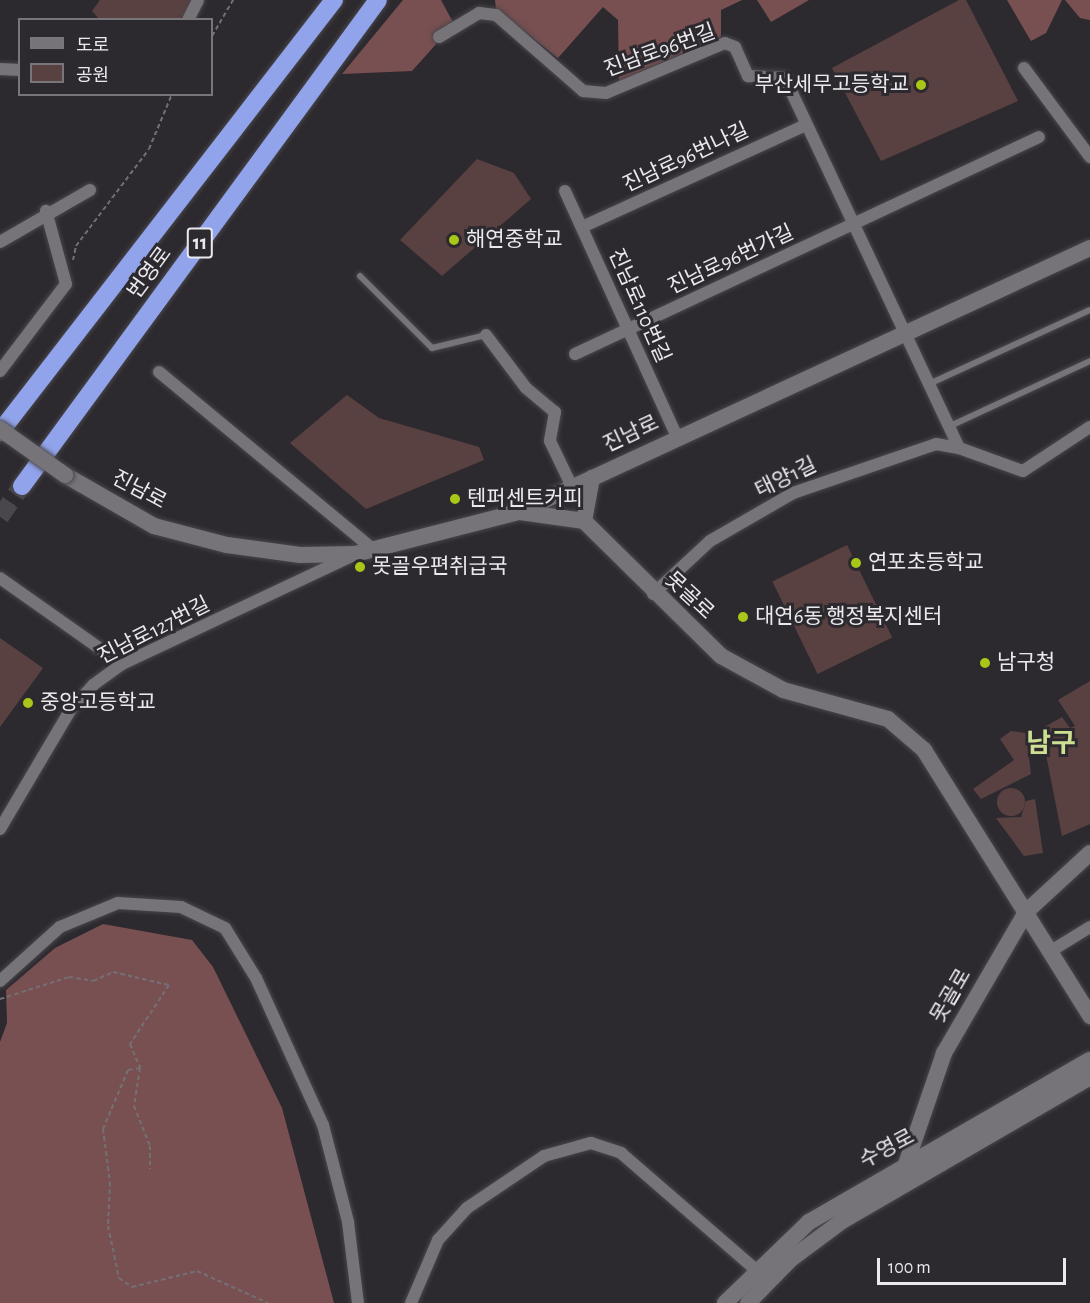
<!DOCTYPE html>
<html>
<head>
<meta charset="utf-8">
<style>
  body { margin:0 }
  #map { position:relative; width:1090px; height:1303px; overflow:hidden; background:#2d2a2f; font-family:"Alegreya Sans","Noto Sans KR",sans-serif }
  div>[style] { position:absolute }
  .green>* { inset:0; background:#5a4141; transform-origin:0 0 }
  .round { border-radius:50% }
  .forest>* { inset:0; background:#795052 }
  .highway-tunnel>* { height:18px; margin-top:-9px; transform-origin:0; background:repeating-linear-gradient(90deg,#4a474c 0 18px,transparent 0 27px) }
  .path>* { height:2px; margin-top:-1px; transform-origin:0; background:repeating-linear-gradient(90deg,#737075 0 4.5px,transparent 0 7.5px) }
  .roads { filter:drop-shadow(0 0 2px #48464a) drop-shadow(0 0 2px #48464a) }
  .lane>* { height:6px; margin:-3px; padding:0 3px; transform-origin:3px; border-radius:3px; background:#767379 }
  .street>* { height:12px; margin:-6px; padding:0 6px; transform-origin:6px; border-radius:6px; background:#767379 }
  .secondary>* { height:16px; margin:-8px; padding:0 8px; transform-origin:8px; border-radius:8px; background:#767379 }
  .highway>* { height:18px; margin:-9px; padding:0 9px; transform-origin:9px; border-radius:9px; background:#91a3eb }
  .bridges { filter:drop-shadow(0 0 2px #48464a) drop-shadow(0 0 2px #48464a) }
  .secondary-bridge>* { height:16px; margin:-8px; padding:0 8px; transform-origin:8px; border-radius:8px; background:#767379 }
  .dots>* { width:16px; height:16px; translate:-50% -50%; box-sizing:border-box; border:3px solid #2d2a2f; border-radius:50% }
  span { translate:-50% -50%; white-space:nowrap; text-align:center; line-height:1.15; -webkit-text-stroke:6px #2d2a2f; paint-order:stroke }
  .shield-label span { padding:2px 4px; background:#2d2a2f; border:2px solid; border-radius:4px; -webkit-text-stroke-width:0 }
  .shield-label { font-size:20px; color:#ebe9ed; font-weight:700 }
  .street-label { font-size:21px; color:#ebe9ed }
  .poi-label { font-size:21px; color:#ebe9ed }
  .right { translate:-100% -50%; text-align:right }
  .left { translate:0 -50%; text-align:left }
  .district-label { font-size:27px; color:#ccdf93; font-weight:700 }
  .legend { position:absolute; left:18px; top:18px; width:195px; height:78px; box-sizing:border-box; background:#2d2a2f; border:2px solid #79767b; margin:0; padding:8px 10px; list-style:none; font-size:18px; color:#ebe9ed }
  .legend li { display:flex; align-items:center; gap:12px; height:30px }
  .legend b { width:30px; border:2px solid #79767b }
  .scale { position:absolute; left:877px; top:1258px; width:189px; height:27px; box-sizing:border-box; border:3px solid #ebe9ed; border-top:0; padding-left:8px; font-size:18px; line-height:21px; white-space:nowrap; color:#ebe9ed; -webkit-text-stroke:4px #2d2a2f; paint-order:stroke }
</style>
</head>
<body>
<div id="map">
  <div class="green">
    <div style="clip-path:polygon(100px 0,195px 0,180px 19px,99px 19px,92px 11px)"></div>
    <div style="clip-path:polygon(959px 0,966px 0,1018px 101px,881px 161px,832px 68px)"></div>
    <div style="clip-path:polygon(477px 159px,514px 173px,531px 199px,442px 276px,400px 240px)"></div>
    <div style="clip-path:polygon(347px 395px,379px 418px,479px 447px,484px 460px,366px 509px,290px 443px)"></div>
    <div style="left:847px;top:545px;width:103px;height:83px;rotate:64deg"></div>
    <div style="clip-path:polygon(0 638px,43px 668px,0 727px)"></div>
    <div style="clip-path:polygon(1090px 681px,1090px 824px,1062px 836px,1041px 729px,1062px 717px,1070px 728px,1075px 726px,1058px 700px)"></div>
    <div style="clip-path:polygon(1011px 731px,1026px 733px,1031px 774px,981px 799px,973px 789px,1014px 760px,1000px 739px)"></div>
    <div class="round" style="left:997px;top:788px;width:28px;height:28px"></div>
    <div style="clip-path:polygon(1035px 799px,1043px 853px,1024px 856px,996px 818px,1021px 817px,1026px 801px)"></div>
  </div>
  <div class="forest">
    <div style="clip-path:polygon(403px 0,441px 0,454px 24px,412px 71px,342px 74px)"></div>
    <div style="clip-path:polygon(495px 0,742px 0,721px 10px,721px 37px,619px 81px,618px 20px,603px 7px,558px 58px,496px 9px)"></div>
    <div style="clip-path:polygon(757px 0,809px 0,771px 22px)"></div>
    <div style="clip-path:polygon(1007px 0,1062px 0,1046px 33px,1031px 41px)"></div>
    <div style="clip-path:polygon(1065px 0,1090px 0,1090px 20px,1080px 18px)"></div>
    <div style="clip-path:polygon(103px 924px,192px 940px,213px 967px,282px 1108px,334px 1303px,0 1303px,0 1042px,7px 1023px,6px 990px,55px 948px)"></div>
  </div>
  <div class="highway-tunnel">
    <div style="left:0;top:517px;width:38px;rotate:-55deg"></div>
  </div>
  <div class="path">
    <div style="left:212px;top:36px;width:42px;rotate:-59.7deg"></div>
    <div style="left:73px;top:260px;width:14px;rotate:-78deg"></div>
    <div style="left:76px;top:246px;width:121px;rotate:-53deg"></div>
    <div style="left:149px;top:149px;width:60px;rotate:-67.3deg"></div>
    <div style="left:0;top:999px;width:72px;rotate:-17.7deg"></div>
    <div style="left:69px;top:977px;width:24px;rotate:9deg"></div>
    <div style="left:93px;top:981px;width:22px;rotate:-24deg"></div>
    <div style="left:113px;top:972px;width:57px;rotate:13.1deg"></div>
    <div style="left:169px;top:985px;width:71px;rotate:123.5deg"></div>
    <div style="left:130px;top:1044px;width:26px;rotate:67deg"></div>
    <div style="left:140px;top:1068px;width:38px;rotate:99deg"></div>
    <div style="left:134px;top:1106px;width:43px;rotate:68.2deg"></div>
    <div style="left:150px;top:1146px;width:23px;rotate:90deg"></div>
    <div style="left:140px;top:1068px;width:12px;rotate:171deg"></div>
    <div style="left:128px;top:1070px;width:64px;rotate:113deg"></div>
    <div style="left:103px;top:1129px;width:53px;rotate:82.5deg"></div>
    <div style="left:110px;top:1182px;width:44px;rotate:92.6deg"></div>
    <div style="left:108px;top:1226px;width:53px;rotate:78.1deg"></div>
    <div style="left:119px;top:1278px;width:16px;rotate:35deg"></div>
    <div style="left:132px;top:1287px;width:67px;rotate:-13.8deg"></div>
    <div style="left:197px;top:1271px;width:78px;rotate:24.3deg"></div>
  </div>
  <div class="roads">
    <div class="lane">
      <div style="left:360px;top:276px;width:102px;rotate:45deg"></div>
      <div style="left:432px;top:348px;width:56px;rotate:-13.5deg"></div>
      <div style="left:929px;top:384px;width:177px;rotate:-24.7deg"></div>
      <div style="left:948px;top:427px;width:157px;rotate:-24.9deg"></div>
    </div>
    <div class="street">
      <div style="left:188px;top:20px;width:22px;rotate:-63deg"></div>
      <div style="left:439px;top:37px;width:47px;rotate:-31deg"></div>
      <div style="left:479px;top:13px;width:17px;rotate:7deg"></div>
      <div style="left:496px;top:15px;width:116px;rotate:41.1deg"></div>
      <div style="left:583px;top:91px;width:23px;rotate:5deg"></div>
      <div style="left:606px;top:93px;width:129px;rotate:-22.8deg"></div>
      <div style="left:725px;top:43px;width:11px;rotate:22deg"></div>
      <div style="left:735px;top:47px;width:32px;rotate:66deg"></div>
      <div style="left:748px;top:76px;width:37px;rotate:3deg"></div>
      <div style="left:785px;top:78px;width:409px;rotate:64.8deg"></div>
      <div style="left:959px;top:448px;width:68px;rotate:19.8deg"></div>
      <div style="left:1023px;top:471px;width:80px;rotate:-33.3deg"></div>
      <div style="left:1024px;top:68px;width:111px;rotate:53.4deg"></div>
      <div style="left:0;top:69px;width:20px;rotate:3deg"></div>
      <div style="left:565px;top:191px;width:270px;rotate:65.5deg"></div>
      <div style="left:582px;top:227px;width:246px;rotate:-24.5deg"></div>
      <div style="left:0;top:242px;width:104px;rotate:-30deg"></div>
      <div style="left:486px;top:335px;width:66px;rotate:53deg"></div>
      <div style="left:526px;top:388px;width:38px;rotate:40deg"></div>
      <div style="left:555px;top:412px;width:29px;rotate:100deg"></div>
      <div style="left:550px;top:441px;width:51px;rotate:64.4deg"></div>
      <div style="left:575px;top:354px;width:512px;rotate:-25.06deg"></div>
      <div style="left:0;top:371px;width:109px;rotate:-52.8deg"></div>
      <div style="left:66px;top:284px;width:76px;rotate:-105.3deg"></div>
      <div style="left:159px;top:372px;width:276px;rotate:39.6deg"></div>
      <div style="left:0;top:578px;width:149px;rotate:35.2deg"></div>
      <div style="left:653px;top:594px;width:78px;rotate:-42.9deg"></div>
      <div style="left:710px;top:541px;width:96px;rotate:-30deg"></div>
      <div style="left:793px;top:493px;width:151px;rotate:-18.9deg"></div>
      <div style="left:936px;top:444px;width:23px;rotate:10deg"></div>
      <div style="left:0;top:829px;width:139px;rotate:-59.4deg"></div>
      <div style="left:71px;top:709px;width:33px;rotate:-47deg"></div>
      <div style="left:93px;top:685px;width:36px;rotate:-36deg"></div>
      <div style="left:122px;top:664px;width:253px;rotate:-25.2deg"></div>
      <div style="left:1051px;top:951px;width:46px;rotate:-31.6deg"></div>
      <div style="left:0;top:981px;width:81px;rotate:-42deg"></div>
      <div style="left:60px;top:927px;width:63px;rotate:-22.5deg"></div>
      <div style="left:118px;top:903px;width:63px;rotate:3.6deg"></div>
      <div style="left:181px;top:907px;width:49px;rotate:25.5deg"></div>
      <div style="left:225px;top:928px;width:59px;rotate:58.2deg"></div>
      <div style="left:256px;top:978px;width:162px;rotate:65.5deg"></div>
      <div style="left:323px;top:1125px;width:100px;rotate:75.5deg"></div>
      <div style="left:348px;top:1222px;width:82px;rotate:83deg"></div>
      <div style="left:411px;top:1303px;width:69px;rotate:-66.8deg"></div>
      <div style="left:438px;top:1240px;width:43px;rotate:-47.8deg"></div>
      <div style="left:467px;top:1208px;width:93px;rotate:-34deg"></div>
      <div style="left:544px;top:1156px;width:49px;rotate:-15.5deg"></div>
      <div style="left:591px;top:1143px;width:32px;rotate:18deg"></div>
      <div style="left:621px;top:1153px;width:177px;rotate:40.9deg"></div>
    </div>
    <div class="secondary">
      <div style="left:65px;top:475px;width:103px;rotate:29.8deg"></div>
      <div style="left:154px;top:526px;width:75px;rotate:14.6deg"></div>
      <div style="left:227px;top:545px;width:74px;rotate:7.8deg"></div>
      <div style="left:300px;top:555px;width:55px;rotate:-1deg"></div>
      <div style="left:355px;top:554px;width:169px;rotate:-14.4deg"></div>
      <div style="left:519px;top:512px;width:629px;rotate:-24.81deg"></div>
      <div style="left:520px;top:512px;width:65px;rotate:8deg"></div>
      <div style="left:584px;top:521px;width:192px;rotate:44.6deg"></div>
      <div style="left:721px;top:656px;width:71px;rotate:28.7deg"></div>
      <div style="left:783px;top:690px;width:109px;rotate:15.4deg"></div>
      <div style="left:888px;top:719px;width:48px;rotate:40.7deg"></div>
      <div style="left:924px;top:750px;width:314px;rotate:58deg"></div>
      <div style="left:584px;top:521px;width:44px;rotate:-79.5deg"></div>
      <div style="left:904px;top:1170px;width:124px;rotate:-71.1deg"></div>
      <div style="left:944px;top:1053px;width:163px;rotate:-59.8deg"></div>
      <div style="left:1026px;top:912px;width:87px;rotate:-42.7deg"></div>
      <div style="left:725px;top:1303px;width:117px;rotate:-44deg"></div>
      <div style="left:809px;top:1222px;width:324px;rotate:-30deg"></div>
      <div style="left:748px;top:1303px;width:62px;rotate:-45.7deg"></div>
      <div style="left:791px;top:1259px;width:64px;rotate:-36.7deg"></div>
      <div style="left:842px;top:1221px;width:287px;rotate:-30.1deg"></div>
    </div>
    <div class="highway">
      <div style="left:0;top:432px;width:546px;rotate:-52.29deg"></div>
      <div style="left:22px;top:486px;width:602px;rotate:-53.78deg"></div>
    </div>
  </div>
  <div class="bridges">
    <div class="secondary-bridge">
      <div style="left:0;top:429px;width:80px;rotate:35.3deg"></div>
    </div>
  </div>
  <div class="dots">
    <div style="left:921px;top:85px;background:#a9c719"></div>
    <div style="left:454px;top:240px;background:#a9c719"></div>
    <div style="left:455px;top:499px;background:#a9c719"></div>
    <div style="left:856px;top:563px;background:#a9c719"></div>
    <div style="left:360px;top:567px;background:#a9c719"></div>
    <div style="left:743px;top:617px;background:#a9c719"></div>
    <div style="left:985px;top:663px;background:#a9c719"></div>
    <div style="left:28px;top:703px;background:#a9c719"></div>
  </div>
  <div class="shield-label">
    <span style="left:200px;top:243px">11</span>
  </div>
  <div class="street-label">
    <span style="left:660px;top:51px;rotate:-20deg">진남로96번길</span>
    <span style="left:686px;top:158px;rotate:-25deg">진남로96번나길</span>
    <span style="left:731px;top:260px;rotate:-25deg">진남로96번가길</span>
    <span style="left:150px;top:273px;rotate:-54deg">번영로</span>
    <span style="left:639px;top:306px;rotate:66deg">진남로110번길</span>
    <span style="left:631px;top:434px;rotate:-25deg">진남로</span>
    <span style="left:786px;top:478px;rotate:-26deg">태양1길</span>
    <span style="left:139px;top:490px;rotate:28deg">진남로</span>
    <span style="left:689px;top:596px;rotate:43deg">못골로</span>
    <span style="left:154px;top:631px;rotate:-27deg">진남로127번길</span>
    <span style="left:951px;top:996px;rotate:-60deg">못골로</span>
    <span style="left:887px;top:1149px;rotate:-28deg">수영로</span>
  </div>
  <div class="poi-label">
    <span class="right" style="left:909px;top:85px">부산세무고등학교</span>
    <span class="left" style="left:466px;top:240px">해연중학교</span>
    <span class="left" style="left:467px;top:499px">텐퍼센트커피</span>
    <span class="left" style="left:868px;top:563px">연포초등학교</span>
    <span class="left" style="left:372px;top:567px">못골우편취급국</span>
    <span class="left" style="left:755px;top:617px">대연6동 행정복지센터</span>
    <span class="left" style="left:997px;top:663px">남구청</span>
    <span class="left" style="left:40px;top:703px">중앙고등학교</span>
  </div>
  <div class="district-label">
    <span style="left:1051px;top:744px">남구</span>
  </div>
  <ul class="legend">
  <li><b style="height:8px;background:#767379"></b>도로</li>
  <li><b style="height:16px;background:#5a4141"></b>공원</li>
  </ul>
  <div class="scale">100 m</div>
</div>
</body>
</html>
